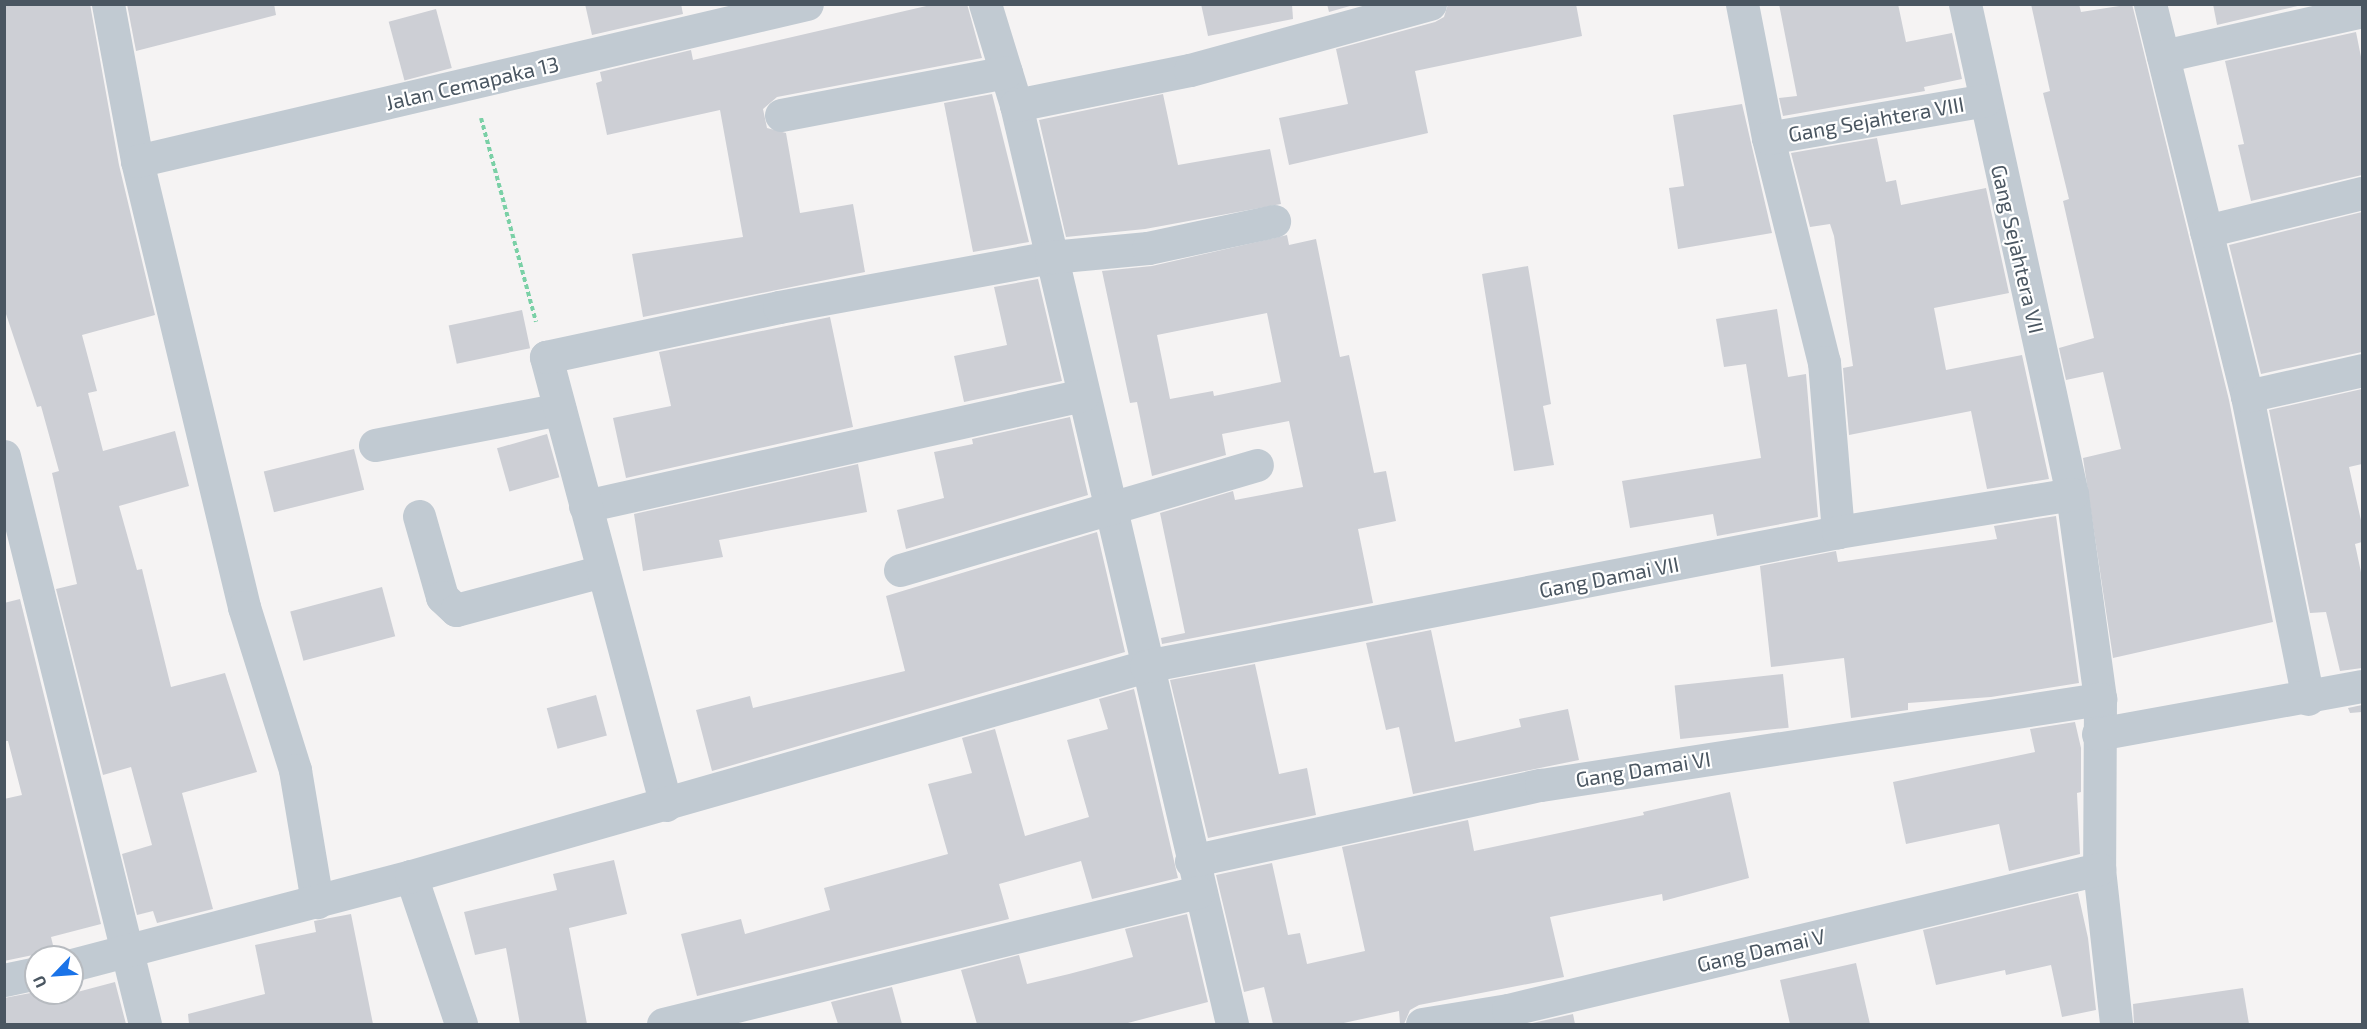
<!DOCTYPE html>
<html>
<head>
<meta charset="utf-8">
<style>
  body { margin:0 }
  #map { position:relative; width:2367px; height:1029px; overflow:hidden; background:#f5f3f3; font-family:"Exo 2",sans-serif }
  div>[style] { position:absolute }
  .building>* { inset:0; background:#cdcfd5; transform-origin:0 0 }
  .path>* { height:4px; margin-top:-2px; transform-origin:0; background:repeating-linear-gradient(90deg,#7ad0a6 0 4.5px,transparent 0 7.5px) }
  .minor>* { height:33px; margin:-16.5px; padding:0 16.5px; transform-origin:16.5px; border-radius:16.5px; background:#c1cad2 }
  span { translate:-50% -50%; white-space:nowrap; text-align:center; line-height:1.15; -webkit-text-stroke:4.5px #fff; paint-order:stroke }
  .street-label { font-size:21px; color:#4a5661 }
  .frame { position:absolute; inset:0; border:6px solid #4a5661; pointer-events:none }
  .north { position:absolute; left:24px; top:945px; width:60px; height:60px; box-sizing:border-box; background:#fff; border:2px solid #b7bbc0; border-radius:50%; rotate:245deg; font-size:16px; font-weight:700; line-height:24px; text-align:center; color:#4a5661 }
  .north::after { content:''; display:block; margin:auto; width:21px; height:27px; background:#1a73e8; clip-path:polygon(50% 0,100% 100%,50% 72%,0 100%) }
</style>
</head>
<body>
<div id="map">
  <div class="building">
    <div style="clip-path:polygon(4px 4px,90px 4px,119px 165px,155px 315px,82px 335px,97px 391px,88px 393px,103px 451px,175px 431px,189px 486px,119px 506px,137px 570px,142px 569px,171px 687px,225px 673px,257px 772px,182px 793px,213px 909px,157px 923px,153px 911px,137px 915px,122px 854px,152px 845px,131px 767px,103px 775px,56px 589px,77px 584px,52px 473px,59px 471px,41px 406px,37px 407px,4px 308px)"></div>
    <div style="clip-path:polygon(127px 4px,274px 4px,276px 15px,136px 51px)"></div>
    <div style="clip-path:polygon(585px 4px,681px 4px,683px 14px,592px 35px)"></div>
    <div style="clip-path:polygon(935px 4px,967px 4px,982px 58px,777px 97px,763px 109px,767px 128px,786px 133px,800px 213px,853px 204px,865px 272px,643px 317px,632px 254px,743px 237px,720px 110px,607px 135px,596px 83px,602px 81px,600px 72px,691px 50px,693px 60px)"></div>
    <div style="clip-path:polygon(1201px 4px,1292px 4px,1293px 19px,1208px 36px)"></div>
    <div style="clip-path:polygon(1327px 4px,1357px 4px,1329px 12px)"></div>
    <div style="clip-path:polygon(1448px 4px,1576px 4px,1582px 36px,1415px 71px,1428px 133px,1289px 165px,1279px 118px,1348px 104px,1336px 49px,1435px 22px,1444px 17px)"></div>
    <div style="clip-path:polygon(1779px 4px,1898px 4px,1906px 42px,1952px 33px,1962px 79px,1924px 87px,1925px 91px,1783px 116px,1779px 98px,1797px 96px)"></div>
    <div style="clip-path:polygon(2031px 4px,2079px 4px,2081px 12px,2132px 4px,2229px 400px,2273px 622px,2113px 658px,2083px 458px,2121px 449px,2103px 372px,2066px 380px,2059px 348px,2094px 338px,2063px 201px,2069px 199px,2043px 93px,2050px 91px)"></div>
    <div style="clip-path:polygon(2213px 4px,2306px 4px,2217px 25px)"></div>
    <div style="left:436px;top:9px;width:61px;height:49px;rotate:75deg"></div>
    <div style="clip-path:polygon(2356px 32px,2362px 62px,2362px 175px,2251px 201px,2238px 145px,2244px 144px,2225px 61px)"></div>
    <div style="clip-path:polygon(992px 94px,1029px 242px,973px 252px,944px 103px)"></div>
    <div style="clip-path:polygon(1163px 94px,1178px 165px,1270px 149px,1281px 204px,1145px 229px,1066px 237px,1039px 120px)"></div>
    <div style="clip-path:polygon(1742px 104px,1772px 233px,1678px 249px,1669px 188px,1684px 186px,1673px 115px)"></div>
    <div style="clip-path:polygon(1877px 138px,1886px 182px,1896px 180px,1901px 205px,1986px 188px,2009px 293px,1934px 308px,1946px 370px,2022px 355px,2049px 479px,1987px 489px,1971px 411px,1849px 435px,1843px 368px,1853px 366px,1834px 236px,1830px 224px,1810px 227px,1791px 153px)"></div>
    <div style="clip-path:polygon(2362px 212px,2362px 352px,2261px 374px,2229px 245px)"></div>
    <div style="clip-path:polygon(evenodd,1287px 235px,1289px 245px,1316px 239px,1340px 357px,1349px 355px,1374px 473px,1386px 471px,1396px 521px,1358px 529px,1373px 603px,1162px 644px,1161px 638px,1185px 633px,1160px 513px,1233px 491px,1235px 500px,1303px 487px,1289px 421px,1222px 434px,1226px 455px,1152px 476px,1137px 402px,1130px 403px,1102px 271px,1152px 266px,1287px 235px,1267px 313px,1281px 382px,1214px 396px,1213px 391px,1170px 399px,1157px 335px,1267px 313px)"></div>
    <div style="clip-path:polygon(1528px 266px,1551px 404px,1543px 406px,1554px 465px,1514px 471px,1482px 274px)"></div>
    <div style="clip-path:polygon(1038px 279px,1062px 381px,964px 402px,954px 356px,1007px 345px,994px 287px)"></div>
    <div style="clip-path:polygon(1777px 309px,1788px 377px,1806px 374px,1818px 517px,1717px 536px,1713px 514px,1630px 528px,1622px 481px,1761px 458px,1746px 364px,1724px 367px,1716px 319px)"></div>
    <div style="left:522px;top:310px;width:39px;height:75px;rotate:78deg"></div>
    <div style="clip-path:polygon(830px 317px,853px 427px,626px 478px,613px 418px,671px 406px,659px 352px)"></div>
    <div style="clip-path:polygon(2362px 389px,2362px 464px,2349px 467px,2362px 525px,2362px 542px,2355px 544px,2362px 577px,2362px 668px,2340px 671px,2326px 612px,2310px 613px,2269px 410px)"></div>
    <div style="clip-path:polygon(1070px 417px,1088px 495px,906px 549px,897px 510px,944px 498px,934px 452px,973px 444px,972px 439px)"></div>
    <div style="left:547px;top:434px;width:45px;height:52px;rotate:74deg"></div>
    <div style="left:354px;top:449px;width:42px;height:93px;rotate:76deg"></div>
    <div style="clip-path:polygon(858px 464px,867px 512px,719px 540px,723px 557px,643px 571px,634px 514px)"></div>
    <div style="clip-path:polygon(2056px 516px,2079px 683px,1991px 697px,1908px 703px,1908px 710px,1851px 718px,1844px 658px,1771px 667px,1760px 566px,1836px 551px,1838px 562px,1997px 539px,1994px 526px)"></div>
    <div style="clip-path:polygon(1097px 532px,1125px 652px,712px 771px,696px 710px,750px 696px,753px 708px,905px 671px,886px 596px)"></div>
    <div style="left:382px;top:587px;width:51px;height:95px;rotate:75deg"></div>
    <div style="clip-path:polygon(20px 599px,101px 924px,51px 937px,56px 957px,33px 955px,4px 961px,4px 799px,22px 795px,8px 741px,4px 741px,4px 603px)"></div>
    <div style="clip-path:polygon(1431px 630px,1455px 742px,1521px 727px,1519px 719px,1568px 709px,1579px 760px,1413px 794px,1399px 727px,1386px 730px,1366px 643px)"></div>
    <div style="clip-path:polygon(1255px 664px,1279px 774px,1307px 768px,1316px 815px,1208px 838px,1170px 680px)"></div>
    <div style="left:1783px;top:674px;width:54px;height:109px;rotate:84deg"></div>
    <div style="clip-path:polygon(1134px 689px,1178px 878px,1092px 899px,1081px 861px,999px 884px,1009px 919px,697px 996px,681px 934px,741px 919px,745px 934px,830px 910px,824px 888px,948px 854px,928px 784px,972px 773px,962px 738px,995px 729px,1025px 836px,1089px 817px,1067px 740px,1108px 729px,1099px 699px)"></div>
    <div style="left:596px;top:695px;width:42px;height:51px;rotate:75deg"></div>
    <div style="clip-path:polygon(2362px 705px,2362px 712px,2350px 713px,2348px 708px)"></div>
    <div style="clip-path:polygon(2075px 722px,2081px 748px,2081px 792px,2077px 793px,2080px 854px,2009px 871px,1999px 824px,1906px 844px,1893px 782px,2035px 752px,2030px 729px)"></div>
    <div style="clip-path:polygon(1730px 792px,1749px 878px,1663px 901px,1662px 894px,1550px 917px,1564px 977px,1419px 1005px,1410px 1010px,1404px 1024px,1400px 1024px,1399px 1011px,1339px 1024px,1273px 1024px,1264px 987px,1244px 992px,1216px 875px,1272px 863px,1288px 935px,1300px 933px,1307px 964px,1365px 951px,1342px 847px,1468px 820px,1474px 851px,1644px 815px,1643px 812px)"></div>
    <div style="clip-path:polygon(614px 860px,627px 914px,569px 928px,587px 1024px,520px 1024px,506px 948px,475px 955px,464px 912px,557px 890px,553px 874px)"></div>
    <div style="clip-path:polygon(2078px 893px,2088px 938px,2096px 1010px,2062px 1017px,2051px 965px,2006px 975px,2005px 970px,1936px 985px,1923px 930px)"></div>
    <div style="clip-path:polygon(351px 914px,373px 1024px,189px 1024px,188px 1014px,265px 994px,255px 945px,316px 932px,314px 921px)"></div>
    <div style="clip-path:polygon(1187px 914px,1208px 1002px,1124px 1024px,977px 1024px,961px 970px,1019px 955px,1027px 984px,1069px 974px,1133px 957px,1125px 929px)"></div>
    <div style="clip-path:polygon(1856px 963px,1870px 1024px,1790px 1024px,1780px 980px)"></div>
    <div style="clip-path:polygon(115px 982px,126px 1024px,4px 1024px,4px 998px,36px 992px,66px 995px)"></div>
    <div style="clip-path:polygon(892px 987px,902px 1024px,838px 1024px,831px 1002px)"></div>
    <div style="clip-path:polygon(2243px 988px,2249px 1024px,2134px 1024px,2133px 1004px)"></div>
    <div style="clip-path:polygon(1573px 1014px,1575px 1024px,1528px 1024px)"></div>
  </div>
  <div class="path">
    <div style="left:481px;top:118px;width:211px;rotate:74.9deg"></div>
  </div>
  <div class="minor">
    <div style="left:108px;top:4px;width:160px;rotate:79.5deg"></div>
    <div style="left:137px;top:161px;width:459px;rotate:76.5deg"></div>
    <div style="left:244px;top:607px;width:171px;rotate:72.6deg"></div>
    <div style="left:295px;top:770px;width:134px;rotate:80.5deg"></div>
    <div style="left:985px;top:4px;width:106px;rotate:72.9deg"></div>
    <div style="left:1016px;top:105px;width:944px;rotate:76.77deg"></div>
    <div style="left:1742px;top:4px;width:136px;rotate:79deg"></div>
    <div style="left:1768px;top:138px;width:231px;rotate:76deg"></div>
    <div style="left:1824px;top:362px;width:171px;rotate:85.3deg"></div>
    <div style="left:1965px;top:4px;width:502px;rotate:77.68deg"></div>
    <div style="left:2072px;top:494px;width:207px;rotate:82.2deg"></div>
    <div style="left:2100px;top:699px;width:170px;rotate:90.3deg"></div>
    <div style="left:2099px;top:869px;width:156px;rotate:83.7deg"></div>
    <div style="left:2150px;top:4px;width:404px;rotate:76.1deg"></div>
    <div style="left:2247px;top:396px;width:309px;rotate:78.6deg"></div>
    <div style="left:2163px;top:56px;width:204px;rotate:-12.7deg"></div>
    <div style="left:1016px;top:105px;width:177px;rotate:-11.4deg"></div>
    <div style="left:1190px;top:70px;width:249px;rotate:-15.4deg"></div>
    <div style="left:781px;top:115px;width:229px;rotate:-10.8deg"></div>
    <div style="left:1768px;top:138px;width:220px;rotate:-9.9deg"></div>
    <div style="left:137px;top:161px;width:688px;rotate:-13.19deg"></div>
    <div style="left:2206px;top:231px;width:161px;rotate:-13.7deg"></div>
    <div style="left:2247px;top:396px;width:118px;rotate:-12.7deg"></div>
    <div style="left:375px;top:445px;width:188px;rotate:-11deg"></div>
    <div style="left:4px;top:456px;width:585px;rotate:76.06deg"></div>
    <div style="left:585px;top:506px;width:510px;rotate:-12.57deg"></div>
    <div style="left:419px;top:516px;width:84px;rotate:74.1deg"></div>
    <div style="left:442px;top:597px;width:19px;rotate:43deg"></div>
    <div style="left:456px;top:610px;width:152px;rotate:-14.9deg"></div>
    <div style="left:900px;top:570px;width:372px;rotate:-16.4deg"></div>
    <div style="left:2098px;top:734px;width:268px;rotate:-10.3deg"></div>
    <div style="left:666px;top:805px;width:464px;rotate:-105deg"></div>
    <div style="left:546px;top:357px;width:238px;rotate:-12.1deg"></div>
    <div style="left:779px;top:307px;width:277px;rotate:-10.4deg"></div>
    <div style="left:1051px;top:257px;width:97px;rotate:-5.3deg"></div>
    <div style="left:1148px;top:248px;width:129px;rotate:-12.1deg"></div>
    <div style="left:1191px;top:861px;width:358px;rotate:-12.3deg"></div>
    <div style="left:1541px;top:785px;width:566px;rotate:-8.75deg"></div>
    <div style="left:411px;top:876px;width:156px;rotate:71.3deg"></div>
    <div style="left:72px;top:965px;width:350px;rotate:-14.7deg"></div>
    <div style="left:411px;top:876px;width:764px;rotate:-15.95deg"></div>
    <div style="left:1146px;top:666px;width:705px;rotate:-10.96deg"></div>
    <div style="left:1838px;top:532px;width:237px;rotate:-9.2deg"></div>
    <div style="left:4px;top:980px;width:33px;rotate:-12deg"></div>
    <div style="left:663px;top:1024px;width:551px;rotate:-13.86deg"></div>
    <div style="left:1422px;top:1024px;width:87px;rotate:-9.2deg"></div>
    <div style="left:1508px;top:1010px;width:608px;rotate:-13.42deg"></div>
  </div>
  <div class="street-label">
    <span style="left:472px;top:83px;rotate:-13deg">Jalan Cemapaka 13</span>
    <span style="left:1876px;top:119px;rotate:-10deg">Gang Sejahtera VIII</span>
    <span style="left:2018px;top:249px;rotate:77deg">Gang Sejahtera VII</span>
    <span style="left:1609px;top:577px;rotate:-11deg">Gang Damai VII</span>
    <span style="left:1643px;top:769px;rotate:-9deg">Gang Damai VI</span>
    <span style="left:1761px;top:950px;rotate:-13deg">Gang Damai V</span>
  </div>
  <div class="frame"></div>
  <div class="north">U</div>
</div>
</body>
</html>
